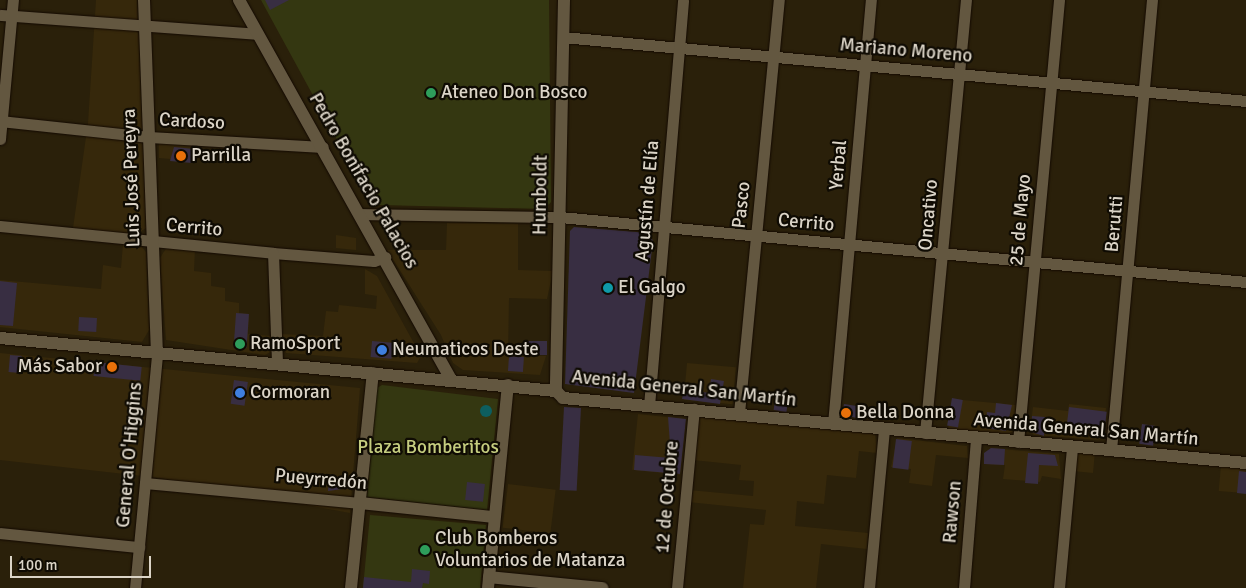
<!DOCTYPE html>
<html>
<head>
<meta charset="utf-8">
<style>
  body { margin:0 }
  #map { position:relative; width:1246px; height:588px; overflow:hidden; background:#2a200a; font-family:Signika,sans-serif }
  div>[style] { position:absolute }
  .built>* { inset:0; background:#36280b; transform-origin:0 0 }
  .green>* { inset:0; background:#343711 }
  .water>* { inset:0; background:#0d5e5f }
  .round { border-radius:50% }
  .building>* { inset:0; background:#382e42; transform-origin:0 0 }
  .roads { filter:drop-shadow(0 0 1px #130900) drop-shadow(0 0 1px #130900) }
  .minor>* { height:11px; margin:-5.5px; padding:0 5.5px; transform-origin:5.5px; border-radius:5.5px; background:#635740 }
  .tertiary>* { height:12px; margin:-6px; padding:0 6px; transform-origin:6px; border-radius:6px; background:#635740 }
  .secondary>* { height:12px; margin:-6px; padding:0 6px; transform-origin:6px; border-radius:6px; background:#635740 }
  .dots>* { width:14px; height:14px; translate:-50% -50%; box-sizing:border-box; border:2px solid #0f0b03; border-radius:50% }
  span { translate:-50% -50%; white-space:nowrap; text-align:center; line-height:1.15; -webkit-text-stroke:4.5px #0f0b03; paint-order:stroke }
  .street-label { font-size:19px; color:#dbd4c7 }
  .poi-label { font-size:19px; color:#dbd4c7 }
  .left { translate:0 -50%; text-align:left }
  .right { translate:-100% -50%; text-align:right }
  .park-label { font-size:19px; color:#c5cd7f }
  .scale { position:absolute; left:10px; top:556px; width:141px; height:22px; box-sizing:border-box; border:2px solid #dbd4c7; border-top:0; padding-left:6px; font-size:15px; line-height:18px; white-space:nowrap; color:#dbd4c7; -webkit-text-stroke:4px #0f0b03; paint-order:stroke }
</style>
</head>
<body>
<div id="map">
  <div class="built">
    <div style="clip-path:polygon(96px 0,137px 0,146px 228px,135px 235px,73px 228px,88px 123px)"></div>
    <div style="clip-path:polygon(159px 142px,196px 143px,194px 161px,159px 158px)"></div>
    <div style="clip-path:polygon(447px 223px,518px 224px,518px 270px,553px 271px,547px 299px,509px 298px,508px 355px,546px 356px,540px 375px,463px 370px,453px 363px,441px 335px,387px 250px,446px 250px)"></div>
    <div style="clip-path:polygon(336px 235px,356px 238px,356px 250px,336px 248px)"></div>
    <div style="clip-path:polygon(123px 244px,139px 244px,146px 252px,149px 330px,142px 342px,0 327px,0 280px,101px 289px,103px 265px,121px 268px)"></div>
    <div style="clip-path:polygon(167px 247px,195px 249px,194px 271px,211px 273px,211px 286px,225px 288px,225px 301px,239px 303px,239px 313px,249px 314px,248px 334px,272px 336px,272px 351px,265px 355px,166px 340px,160px 258px)"></div>
    <div style="clip-path:polygon(365px 269px,377px 276px,421px 356px,417px 363px,286px 353px,280px 334px,323px 336px,326px 311px,338px 312px,339px 305px,376px 309px,377px 296px,365px 294px)"></div>
    <div style="clip-path:polygon(0 353px,360px 388px,350px 513px,160px 478px,0 460px)"></div>
    <div style="left:687px;top:363px;width:49px;height:37px;rotate:5deg"></div>
    <div style="clip-path:polygon(952px 399px,1016px 405px,1013px 431px,1005px 436px,948px 430px)"></div>
    <div style="clip-path:polygon(1069px 404px,1106px 408px,1103px 436px,1098px 440px,1034px 435px,1030px 431px,1033px 407px,1068px 411px)"></div>
    <div style="left:638px;top:414px;width:48px;height:56px;rotate:6deg"></div>
    <div style="clip-path:polygon(699px 417px,875px 434px,877px 453px,859px 451px,856px 478px,827px 475px,824px 504px,797px 501px,795px 526px,868px 533px,867px 549px,821px 544px,816px 588px,743px 588px,750px 524px,764px 525px,766px 510px,688px 502px,689px 490px,753px 496px,754px 481px,739px 480px,741px 465px,693px 460px)"></div>
    <div style="clip-path:polygon(897px 438px,967px 446px,968px 458px,936px 455px,932px 486px,909px 483px,911px 469px,891px 467px)"></div>
    <div style="clip-path:polygon(991px 448px,1059px 454px,1061px 479px,1042px 476px,1040px 482px,1003px 479px,1005px 465px,984px 464px,985px 453px)"></div>
    <div style="clip-path:polygon(1095px 451px,1093px 473px,1073px 471px,1077px 452px)"></div>
    <div style="left:1221px;top:465px;width:25px;height:26px;rotate:5deg"></div>
    <div style="left:508px;top:484px;width:48px;height:44px;rotate:7deg"></div>
  </div>
  <div class="green">
    <div style="clip-path:polygon(261px 0,549px 0,551px 202px,545px 209px,380px 205px,370px 200px)"></div>
    <div style="clip-path:polygon(382px 385px,498px 399px,487px 510px,367px 497px,377px 388px)"></div>
    <div style="clip-path:polygon(370px 515px,486px 525px,480px 588px,363px 588px)"></div>
  </div>
  <div class="water">
    <div class="round" style="left:480px;top:405px;width:12px;height:12px"></div>
  </div>
  <div class="building">
    <div style="clip-path:polygon(265px 0,289px 0,270px 10px)"></div>
    <div style="clip-path:polygon(174px 147px,194px 149px,192px 163px,170px 161px)"></div>
    <div style="clip-path:polygon(574px 227px,649px 233px,653px 241px,634px 393px,565px 384px,570px 231px)"></div>
    <div style="clip-path:polygon(0 281px,17px 283px,13px 326px,0 325px)"></div>
    <div style="left:236px;top:313px;width:13px;height:34px;rotate:4deg"></div>
    <div style="left:79px;top:317px;width:18px;height:14px;rotate:3deg"></div>
    <div style="left:372px;top:341px;width:21px;height:16px;rotate:5deg"></div>
    <div style="left:528px;top:341px;width:19px;height:14px"></div>
    <div style="left:10px;top:355px;width:12px;height:17px;rotate:5deg"></div>
    <div style="left:509px;top:356px;width:15px;height:15px;rotate:4deg"></div>
    <div style="left:95px;top:362px;width:47px;height:14px;rotate:6deg"></div>
    <div style="clip-path:polygon(711px 379px,724px 381px,720px 404px,682px 399px,684px 389px,709px 393px)"></div>
    <div style="left:234px;top:380px;width:14px;height:24px;rotate:8deg"></div>
    <div style="left:952px;top:398px;width:11px;height:28px;rotate:10deg"></div>
    <div style="left:775px;top:401px;width:13px;height:9px;rotate:9deg"></div>
    <div style="clip-path:polygon(996px 403px,1012px 405px,1006px 431px,985px 428px,987px 412px,995px 413px)"></div>
    <div style="clip-path:polygon(844px 404px,857px 406px,856px 418px,842px 414px)"></div>
    <div style="left:564px;top:407px;width:17px;height:83px;rotate:3deg"></div>
    <div style="left:1069px;top:407px;width:38px;height:20px;rotate:7deg"></div>
    <div style="clip-path:polygon(1032px 416px,1045px 417px,1044px 436px,1031px 432px)"></div>
    <div style="clip-path:polygon(668px 417px,686px 419px,680px 474px,634px 470px,635px 455px,671px 458px)"></div>
    <div style="left:1142px;top:424px;width:14px;height:20px;rotate:8deg"></div>
    <div style="left:896px;top:439px;width:16px;height:29px;rotate:7deg"></div>
    <div style="clip-path:polygon(991px 448px,1005px 449px,1004px 465px,984px 464px,984px 453px)"></div>
    <div style="clip-path:polygon(1028px 453px,1055px 455px,1058px 466px,1039px 465px,1038px 484px,1025px 483px)"></div>
    <div style="clip-path:polygon(1239px 471px,1246px 472px,1246px 494px,1237px 493px)"></div>
    <div style="clip-path:polygon(329px 476px,351px 478px,350px 488px,328px 491px)"></div>
    <div style="left:467px;top:482px;width:18px;height:18px;rotate:6deg"></div>
    <div style="clip-path:polygon(412px 569px,430px 571px,429px 584px,423px 583px,422px 588px,363px 588px,364px 577px,411px 582px)"></div>
  </div>
  <div class="roads">
    <div class="minor">
      <div style="left:0;top:15px;width:258px;rotate:4.2deg"></div>
      <div style="left:563px;top:37px;width:686px;rotate:5.35deg"></div>
      <div style="left:0;top:121px;width:150px;rotate:6.1deg"></div>
      <div style="left:149px;top:137px;width:174px;rotate:3.3deg"></div>
      <div style="left:0;top:139px;width:140px;rotate:-84.7deg"></div>
      <div style="left:362px;top:214px;width:198px;rotate:0.9deg"></div>
      <div style="left:560px;top:217px;width:689px;rotate:5.41deg"></div>
      <div style="left:0;top:226px;width:274px;rotate:5.6deg"></div>
      <div style="left:273px;top:253px;width:101px;rotate:4.5deg"></div>
      <div style="left:374px;top:261px;width:12px;rotate:-20deg"></div>
      <div style="left:273px;top:253px;width:111px;rotate:87.9deg"></div>
      <div style="left:649px;top:406px;width:407px;rotate:-85.2deg"></div>
      <div style="left:739px;top:413px;width:415px;rotate:-84.5deg"></div>
      <div style="left:833px;top:424px;width:426px;rotate:-84.9deg"></div>
      <div style="left:925px;top:433px;width:435px;rotate:-84.6deg"></div>
      <div style="left:1018px;top:442px;width:444px;rotate:-84.7deg"></div>
      <div style="left:1111px;top:450px;width:452px;rotate:-84.8deg"></div>
      <div style="left:145px;top:483px;width:216px;rotate:5.3deg"></div>
      <div style="left:0;top:533px;width:140px;rotate:5.8deg"></div>
      <div style="left:135px;top:588px;width:234px;rotate:-84.6deg"></div>
      <div style="left:677px;top:588px;width:180px;rotate:-84.6deg"></div>
      <div style="left:869px;top:588px;width:160px;rotate:-84.6deg"></div>
      <div style="left:964px;top:588px;width:150px;rotate:-85.4deg"></div>
      <div style="left:1059px;top:588px;width:142px;rotate:-84.7deg"></div>
    </div>
    <div class="tertiary">
      <div style="left:144px;top:0;width:355px;rotate:87.9deg"></div>
      <div style="left:239px;top:0;width:436px;rotate:60.8deg"></div>
      <div style="left:564px;top:0;width:391px;rotate:91.2deg"></div>
      <div style="left:556px;top:391px;width:10px;rotate:45deg"></div>
      <div style="left:563px;top:398px;width:686px;rotate:5.44deg"></div>
      <div style="left:360px;top:503px;width:135px;rotate:6deg"></div>
      <div style="left:489px;top:577px;width:114px;rotate:5.6deg"></div>
      <div style="left:351px;top:588px;width:216px;rotate:-84.2deg"></div>
      <div style="left:488px;top:588px;width:204px;rotate:-84.4deg"></div>
    </div>
    <div class="secondary">
      <div style="left:0;top:338px;width:559px;rotate:5.45deg"></div>
    </div>
  </div>
  <div class="dots">
    <div style="left:431px;top:93px;background:#2e9e5b"></div>
    <div style="left:181px;top:156px;background:#e8710a"></div>
    <div style="left:608px;top:288px;background:#0f9aa8"></div>
    <div style="left:240px;top:344px;background:#2e9e5b"></div>
    <div style="left:382px;top:350px;background:#3f7fe0"></div>
    <div style="left:112px;top:367px;background:#e8710a"></div>
    <div style="left:240px;top:393px;background:#3f7fe0"></div>
    <div style="left:846px;top:413px;background:#e8710a"></div>
    <div style="left:425px;top:550px;background:#2e9e5b"></div>
  </div>
  <div class="street-label">
    <span style="left:906px;top:51px;rotate:5deg">Mariano Moreno</span>
    <span style="left:192px;top:122px;rotate:3deg">Cardoso</span>
    <span style="left:839px;top:165px;rotate:-85deg">Yerbal</span>
    <span style="left:132px;top:178px;rotate:-92deg">Luis José Pereyra</span>
    <span style="left:363px;top:181px;rotate:60deg">Pedro Bonifacio Palacios</span>
    <span style="left:541px;top:195px;rotate:-89deg">Humboldt</span>
    <span style="left:648px;top:201px;rotate:-85deg">Agustín de Elía</span>
    <span style="left:742px;top:205px;rotate:-84deg">Pasco</span>
    <span style="left:929px;top:215px;rotate:-85deg">Oncativo</span>
    <span style="left:1021px;top:220px;rotate:-85deg">25 de Mayo</span>
    <span style="left:806px;top:223px;rotate:5deg">Cerrito</span>
    <span style="left:1115px;top:224px;rotate:-85deg">Berutti</span>
    <span style="left:194px;top:228px;rotate:5deg">Cerrito</span>
    <span style="left:684px;top:389px;rotate:6deg">Avenida General San Martín</span>
    <span style="left:1086px;top:430px;rotate:5deg">Avenida General San Martín</span>
    <span style="left:130px;top:455px;rotate:-85deg">General O'Higgins</span>
    <span style="left:321px;top:480px;rotate:5deg">Pueyrredón</span>
    <span style="left:668px;top:497px;rotate:-85deg">12 de Octubre</span>
    <span style="left:953px;top:512px;rotate:-85deg">Rawson</span>
  </div>
  <div class="poi-label">
    <span class="left" style="left:441px;top:93px">Ateneo Don Bosco</span>
    <span class="left" style="left:191px;top:156px">Parrilla</span>
    <span class="left" style="left:618px;top:288px">El Galgo</span>
    <span class="left" style="left:250px;top:344px">RamoSport</span>
    <span class="left" style="left:392px;top:350px">Neumaticos Deste</span>
    <span class="right" style="left:102px;top:367px">Más Sabor</span>
    <span class="left" style="left:250px;top:393px">Cormoran</span>
    <span class="left" style="left:856px;top:413px">Bella Donna</span>
    <span class="left" style="left:435px;top:550px">Club Bomberos<br>Voluntarios de Matanza</span>
  </div>
  <div class="park-label">
    <span style="left:428px;top:448px">Plaza Bomberitos</span>
  </div>
  <div class="scale">100 m</div>
</div>
</body>
</html>
